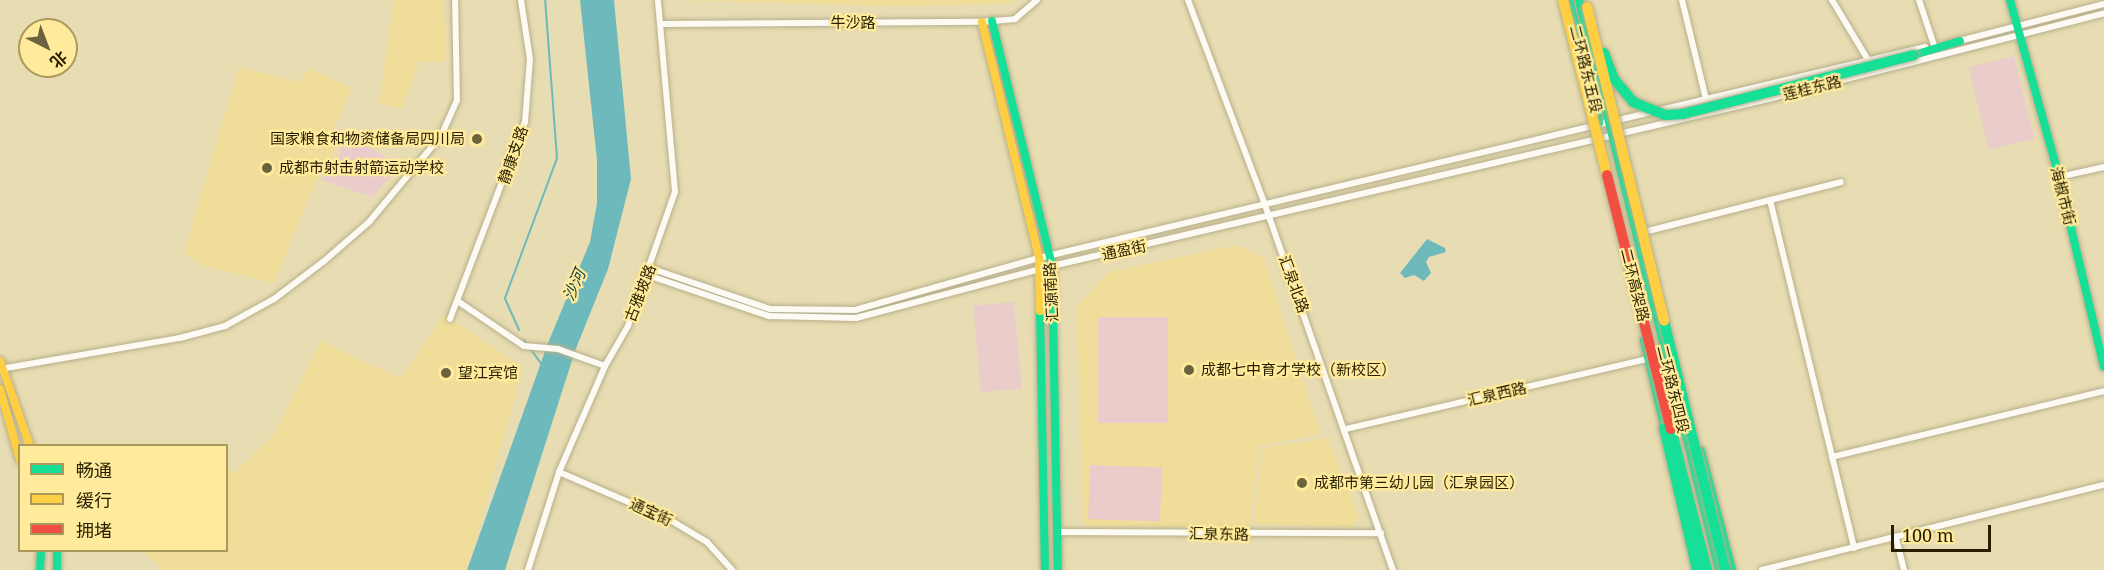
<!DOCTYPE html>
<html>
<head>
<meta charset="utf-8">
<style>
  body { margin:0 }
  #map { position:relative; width:2104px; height:570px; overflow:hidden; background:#e8ddb2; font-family:"Noto Serif","Noto Sans SC",serif }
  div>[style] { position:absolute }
  .built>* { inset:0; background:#efdd99 }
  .green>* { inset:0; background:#eacdcb; transform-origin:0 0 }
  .water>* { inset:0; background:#6eb9bc }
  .stream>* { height:2px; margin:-1px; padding:0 1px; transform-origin:1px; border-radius:1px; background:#6eb9bc }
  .roads { filter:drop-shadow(0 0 2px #b7af8c) drop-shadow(0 0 2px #b7af8c) }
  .street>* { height:6px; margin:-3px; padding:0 3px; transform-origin:3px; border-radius:3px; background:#fcfaf3 }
  .fast>* { height:8px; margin:-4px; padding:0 4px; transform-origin:4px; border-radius:4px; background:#16e098 }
  .slow>* { height:8px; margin:-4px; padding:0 4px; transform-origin:4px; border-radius:4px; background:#ffcf43 }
  .bridges { filter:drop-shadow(0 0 2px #b7af8c) drop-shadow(0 0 2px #b7af8c) }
  .fast-bridge>* { height:10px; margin:-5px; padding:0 5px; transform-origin:5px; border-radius:5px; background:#16e098 }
  .slow-bridge>* { height:10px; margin:-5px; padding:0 5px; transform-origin:5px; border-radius:5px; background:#ffcf43 }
  .jam-bridge>* { height:10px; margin:-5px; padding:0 5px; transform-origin:5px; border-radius:5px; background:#f24e42 }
  .dots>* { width:16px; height:16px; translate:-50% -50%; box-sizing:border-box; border:3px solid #ffeb9b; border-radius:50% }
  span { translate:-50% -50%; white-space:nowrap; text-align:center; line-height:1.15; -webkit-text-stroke:4.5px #ffeb9b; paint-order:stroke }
  .street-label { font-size:15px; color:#271f00 }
  .poi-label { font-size:15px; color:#271f00 }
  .right { translate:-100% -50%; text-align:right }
  .left { translate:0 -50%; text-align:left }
  .water-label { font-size:16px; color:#11424c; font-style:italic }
  .legend { position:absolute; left:18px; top:444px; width:210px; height:108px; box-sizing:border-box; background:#ffeb9b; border:2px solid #a9995d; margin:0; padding:8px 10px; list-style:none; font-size:18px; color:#271f00 }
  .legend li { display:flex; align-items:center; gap:12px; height:30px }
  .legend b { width:30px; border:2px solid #a9995d }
  .north { position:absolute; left:18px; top:18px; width:60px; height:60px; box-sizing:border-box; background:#ffeb9b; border:2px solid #a9995d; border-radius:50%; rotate:138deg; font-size:16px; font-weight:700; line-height:24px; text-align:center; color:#271f00 }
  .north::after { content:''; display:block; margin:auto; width:21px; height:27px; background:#6b623e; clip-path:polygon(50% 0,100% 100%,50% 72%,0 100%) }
  .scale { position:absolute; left:1891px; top:525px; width:100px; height:27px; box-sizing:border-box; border:3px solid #271f00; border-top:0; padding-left:8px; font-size:18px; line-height:21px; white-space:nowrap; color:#271f00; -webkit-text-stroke:4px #ffeb9b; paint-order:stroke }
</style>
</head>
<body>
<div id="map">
  <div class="built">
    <div style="clip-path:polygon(394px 0,444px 0,446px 62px,419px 61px,402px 109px,379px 103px)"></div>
    <div style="clip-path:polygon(673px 0,1016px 0,1005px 4px,890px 6px)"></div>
    <div style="clip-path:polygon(239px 67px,299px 82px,308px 68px,351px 88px,334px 127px,334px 155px,316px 181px,274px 283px,201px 265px,184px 252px)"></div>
    <div style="clip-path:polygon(1237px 245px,1264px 259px,1320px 434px,1259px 446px,1250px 528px,1083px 526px,1077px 306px,1109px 272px)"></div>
    <div style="clip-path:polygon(444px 315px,523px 367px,467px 570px,163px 570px,143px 551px,226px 550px,227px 469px,234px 473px,274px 434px,321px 341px,401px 379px)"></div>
    <div style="clip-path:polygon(1328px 438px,1359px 518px,1353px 527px,1254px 524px,1262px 448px)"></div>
  </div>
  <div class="green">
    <div style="left:2014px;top:56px;width:85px;height:47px;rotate:76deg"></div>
    <div style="clip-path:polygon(337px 127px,400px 166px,372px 197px,321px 180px,340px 154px)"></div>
    <div style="left:1014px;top:302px;width:87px;height:41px;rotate:85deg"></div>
    <div style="left:1098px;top:317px;width:70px;height:106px"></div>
    <div style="left:1090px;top:465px;width:72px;height:54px;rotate:2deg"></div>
  </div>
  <div class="water">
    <div style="clip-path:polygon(580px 0,614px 0,631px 179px,608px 269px,575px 351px,505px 570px,467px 570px,548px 343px,590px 242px,597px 203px,597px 160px)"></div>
    <div style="clip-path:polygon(1427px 239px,1445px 248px,1446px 252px,1429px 257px,1426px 262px,1431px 273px,1424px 281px,1414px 275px,1405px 278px,1400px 273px)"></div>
  </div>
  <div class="stream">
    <div style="left:519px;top:330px;width:35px;rotate:-114deg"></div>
    <div style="left:505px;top:298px;width:149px;rotate:-69.6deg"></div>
    <div style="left:557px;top:158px;width:158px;rotate:-94.3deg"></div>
    <div style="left:524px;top:340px;width:31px;rotate:54deg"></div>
  </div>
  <div class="roads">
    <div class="street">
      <div style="left:1188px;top:0;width:219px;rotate:69.4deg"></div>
      <div style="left:1265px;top:205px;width:387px;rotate:70.7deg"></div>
      <div style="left:1682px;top:0;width:102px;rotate:76.4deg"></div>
      <div style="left:1832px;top:0;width:70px;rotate:59deg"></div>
      <div style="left:1919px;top:0;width:47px;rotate:71.6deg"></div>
      <div style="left:662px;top:24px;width:320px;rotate:-0.4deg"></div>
      <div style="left:982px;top:22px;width:33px;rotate:-5deg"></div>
      <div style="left:1015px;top:19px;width:29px;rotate:-41deg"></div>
      <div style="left:1959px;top:41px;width:150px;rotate:-14.3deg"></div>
      <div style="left:2059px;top:177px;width:46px;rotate:-12.5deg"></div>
      <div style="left:1770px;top:200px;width:358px;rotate:76.4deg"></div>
      <div style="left:1640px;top:233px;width:207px;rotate:-14.2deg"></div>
      <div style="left:650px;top:268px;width:127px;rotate:18.9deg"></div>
      <div style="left:770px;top:309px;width:85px;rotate:0.7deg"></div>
      <div style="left:855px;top:310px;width:191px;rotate:-15.8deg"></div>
      <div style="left:1039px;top:258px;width:911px;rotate:-13.4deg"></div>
      <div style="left:647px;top:275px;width:129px;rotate:18.6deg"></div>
      <div style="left:769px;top:316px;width:87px;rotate:1.3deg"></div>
      <div style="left:856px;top:318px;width:203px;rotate:-14.9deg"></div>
      <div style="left:1052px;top:266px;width:727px;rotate:-13.12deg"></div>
      <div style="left:1760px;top:101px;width:355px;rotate:-14.3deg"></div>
      <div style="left:459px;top:302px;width:78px;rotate:34.1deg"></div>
      <div style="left:524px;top:346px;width:34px;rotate:5deg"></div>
      <div style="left:558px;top:349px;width:50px;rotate:19.9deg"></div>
      <div style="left:450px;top:319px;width:211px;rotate:-69.2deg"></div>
      <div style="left:525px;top:122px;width:63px;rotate:-85.5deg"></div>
      <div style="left:530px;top:59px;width:60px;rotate:-98.7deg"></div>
      <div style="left:0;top:369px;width:183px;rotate:-9.8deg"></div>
      <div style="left:180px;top:338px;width:47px;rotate:-14.9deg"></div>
      <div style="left:225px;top:326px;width:56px;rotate:-28.9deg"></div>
      <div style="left:274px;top:299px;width:61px;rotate:-37.1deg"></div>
      <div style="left:323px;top:262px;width:61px;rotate:-41deg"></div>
      <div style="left:369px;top:222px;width:112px;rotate:-50.1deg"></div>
      <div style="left:441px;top:136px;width:39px;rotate:-66deg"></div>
      <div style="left:457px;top:100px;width:100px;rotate:-91.1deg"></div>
      <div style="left:1346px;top:429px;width:310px;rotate:-13.1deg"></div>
      <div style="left:1832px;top:457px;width:280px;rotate:-13.6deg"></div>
      <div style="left:559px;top:472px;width:123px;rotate:23.4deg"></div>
      <div style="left:672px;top:521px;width:41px;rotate:31deg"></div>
      <div style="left:707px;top:542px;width:38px;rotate:48deg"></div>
      <div style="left:1057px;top:532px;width:324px;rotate:0.2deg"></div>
      <div style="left:1896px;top:538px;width:33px;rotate:76deg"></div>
      <div style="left:528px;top:570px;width:103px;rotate:-72.4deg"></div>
      <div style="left:559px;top:472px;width:116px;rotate:-66.5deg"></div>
      <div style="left:605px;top:366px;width:46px;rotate:-60.1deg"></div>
      <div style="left:628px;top:326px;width:142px;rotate:-70.7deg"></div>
      <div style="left:675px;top:192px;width:193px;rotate:-95.1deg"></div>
      <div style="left:1762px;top:570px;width:352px;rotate:-14deg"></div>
    </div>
    <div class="fast">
      <div style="left:1569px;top:0;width:126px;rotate:76.2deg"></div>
      <div style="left:1579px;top:0;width:587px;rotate:76.2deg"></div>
      <div style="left:2010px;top:0;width:184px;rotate:74.5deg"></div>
      <div style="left:2059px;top:177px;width:195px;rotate:76.7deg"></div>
      <div style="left:992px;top:21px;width:252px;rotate:76.2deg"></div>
      <div style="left:1052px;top:266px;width:304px;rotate:88.9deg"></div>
      <div style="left:1914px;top:55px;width:48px;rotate:-16.9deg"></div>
      <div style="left:1040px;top:311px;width:259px;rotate:88.9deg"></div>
      <div style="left:1644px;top:340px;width:96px;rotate:76.7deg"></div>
      <div style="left:1665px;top:355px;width:21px;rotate:62deg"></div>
      <div style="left:1701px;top:451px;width:123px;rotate:75.4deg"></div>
      <div style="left:57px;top:550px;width:20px;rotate:90deg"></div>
      <div style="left:40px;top:570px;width:20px;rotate:-87deg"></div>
    </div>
    <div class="slow">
      <div style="left:982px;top:22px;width:243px;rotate:76.4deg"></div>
      <div style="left:1039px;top:258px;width:53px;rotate:88.9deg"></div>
      <div style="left:0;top:361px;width:90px;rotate:70.6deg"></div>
      <div style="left:0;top:389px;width:74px;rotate:74.3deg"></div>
    </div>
  </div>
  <div class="bridges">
    <div class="fast-bridge">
      <div style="left:1604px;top:53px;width:28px;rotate:69deg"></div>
      <div style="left:1614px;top:79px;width:30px;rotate:50deg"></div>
      <div style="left:1633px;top:102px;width:35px;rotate:22deg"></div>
      <div style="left:1666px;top:115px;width:17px;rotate:-3deg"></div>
      <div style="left:1683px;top:114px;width:238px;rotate:-14.3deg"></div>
      <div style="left:1664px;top:321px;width:256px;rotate:76.2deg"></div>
      <div style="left:1664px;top:428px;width:146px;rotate:76.9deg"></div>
      <div style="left:1671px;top:429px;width:146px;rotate:75.7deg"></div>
    </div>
    <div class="slow-bridge">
      <div style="left:1563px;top:0;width:180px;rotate:75.9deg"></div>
      <div style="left:1587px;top:7px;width:323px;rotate:76.2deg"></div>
    </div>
    <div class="jam-bridge">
      <div style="left:1607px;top:175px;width:262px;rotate:75.9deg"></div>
    </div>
  </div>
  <div class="dots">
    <div style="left:477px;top:139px;background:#6b623e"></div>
    <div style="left:267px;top:168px;background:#6b623e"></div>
    <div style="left:1189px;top:370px;background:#6b623e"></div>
    <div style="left:446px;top:373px;background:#6b623e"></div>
    <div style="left:1302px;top:483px;background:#6b623e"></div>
  </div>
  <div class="street-label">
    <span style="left:853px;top:23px">牛沙路</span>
    <span style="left:1586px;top:69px;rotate:76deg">二环路东五段</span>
    <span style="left:1812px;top:88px;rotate:-14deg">莲桂东路</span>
    <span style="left:513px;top:155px;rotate:-71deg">静康支路</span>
    <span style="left:2063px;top:196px;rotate:76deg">海椒市街</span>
    <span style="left:1124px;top:250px;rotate:-12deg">通盈街</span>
    <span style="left:1294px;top:284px;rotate:70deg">汇泉北路</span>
    <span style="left:1635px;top:285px;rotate:76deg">二环高架路</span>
    <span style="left:1051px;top:292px;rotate:-93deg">汇源南路</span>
    <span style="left:640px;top:293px;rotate:-69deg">古雅坡路</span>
    <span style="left:1673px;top:389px;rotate:76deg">二环路东四段</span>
    <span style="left:1497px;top:394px;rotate:-13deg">汇泉西路</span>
    <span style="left:651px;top:512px;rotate:25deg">通宝街</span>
    <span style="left:1219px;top:534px;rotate:1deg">汇泉东路</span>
  </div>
  <div class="poi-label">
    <span class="right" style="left:465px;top:139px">国家粮食和物资储备局四川局</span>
    <span class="left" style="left:279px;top:168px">成都市射击射箭运动学校</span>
    <span class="left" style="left:1201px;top:370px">成都七中育才学校（新校区）</span>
    <span class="left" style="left:458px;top:373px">望江宾馆</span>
    <span class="left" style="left:1314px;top:483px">成都市第三幼儿园（汇泉园区）</span>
  </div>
  <div class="water-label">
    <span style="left:574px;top:285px;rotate:-66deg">沙河</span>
  </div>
  <ul class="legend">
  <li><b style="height:8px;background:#16e098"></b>畅通</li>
  <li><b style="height:8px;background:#ffcf43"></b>缓行</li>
  <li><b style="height:8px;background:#f24e42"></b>拥堵</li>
  </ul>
  <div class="north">北</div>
  <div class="scale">100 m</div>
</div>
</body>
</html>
